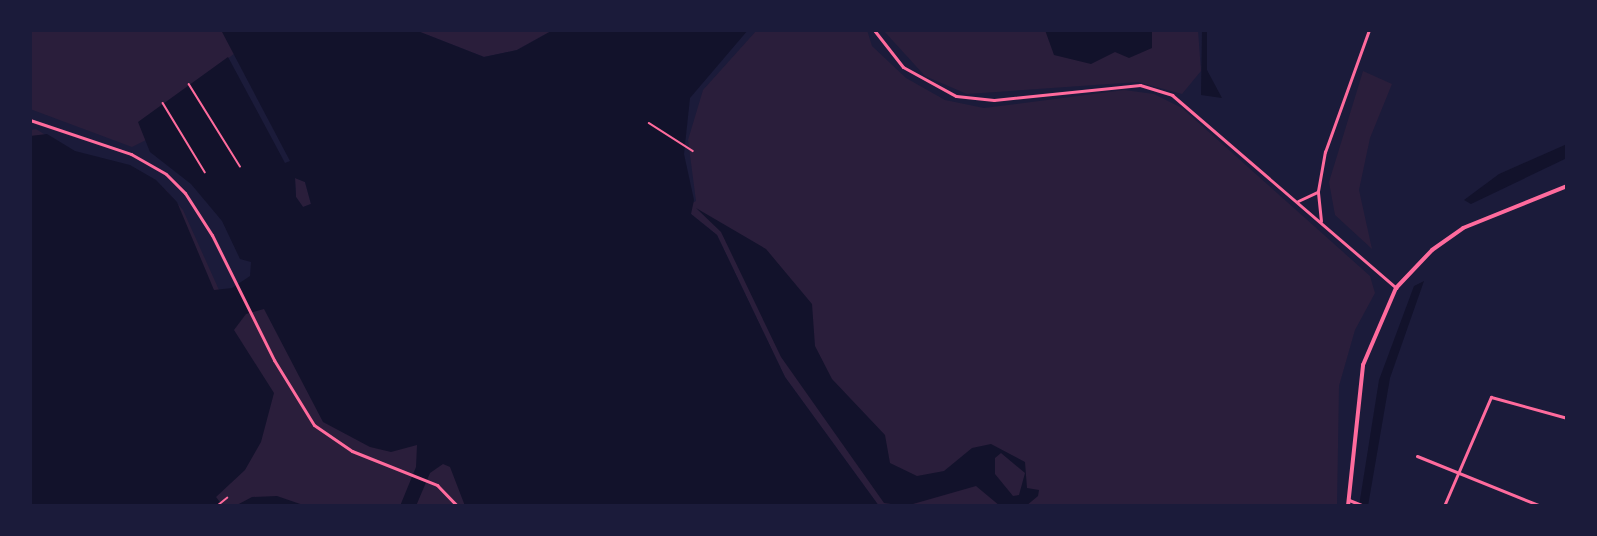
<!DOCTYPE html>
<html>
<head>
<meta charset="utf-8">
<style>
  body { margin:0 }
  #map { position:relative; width:1597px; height:536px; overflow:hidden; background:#1b1b3a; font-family:Roboto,sans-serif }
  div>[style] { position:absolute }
  .green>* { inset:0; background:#2a1e3b }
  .water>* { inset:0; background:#12122b }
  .path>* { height:1.5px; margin:-0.75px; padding:0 0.75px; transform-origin:0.75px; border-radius:0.75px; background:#ff6b9d }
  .minor>* { height:3px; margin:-1.5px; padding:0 1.5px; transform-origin:1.5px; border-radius:1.5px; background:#ff6b9d }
  .tertiary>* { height:4px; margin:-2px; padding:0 2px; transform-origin:2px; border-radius:2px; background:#ff6b9d }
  span { translate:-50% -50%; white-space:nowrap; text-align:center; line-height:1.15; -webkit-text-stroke:4.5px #1b1b3a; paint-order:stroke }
  .frame { position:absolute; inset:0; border:32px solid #1b1b3a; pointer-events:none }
</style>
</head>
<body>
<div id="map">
  <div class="green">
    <div style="clip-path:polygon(30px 30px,222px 30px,235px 53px,145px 123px,150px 138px,132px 147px,30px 109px)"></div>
    <div style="clip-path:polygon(415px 30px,553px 30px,517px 50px,484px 57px)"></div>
    <div style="clip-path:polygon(757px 30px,867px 30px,872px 46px,906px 78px,945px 100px,984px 108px,1124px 90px,1154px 94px,1182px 108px,1370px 276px,1375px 293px,1355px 330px,1339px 386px,1337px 506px,879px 506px,785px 377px,717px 235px,691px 214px,689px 205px,696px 201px,688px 140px,703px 90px)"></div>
    <div style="clip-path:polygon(883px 30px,1198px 30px,1201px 71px,1182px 94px,1138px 82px,967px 94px,925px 76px)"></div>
    <div style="clip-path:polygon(1363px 71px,1392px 84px,1370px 138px,1359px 190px,1372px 249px,1335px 215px,1329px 182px)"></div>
    <div style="clip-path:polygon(36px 129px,71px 151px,166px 190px,183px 210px,233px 321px,266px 300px,418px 442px,426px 451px,405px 506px,30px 506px,30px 130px)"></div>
    <div style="clip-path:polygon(295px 178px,305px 182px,311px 204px,303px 207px,296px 197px)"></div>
    <div style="clip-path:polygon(442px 459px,457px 463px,479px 506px,413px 506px,427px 470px)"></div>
  </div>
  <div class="water">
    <div style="clip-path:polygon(evenodd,221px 30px,415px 30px,484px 57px,517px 50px,553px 30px,748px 30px,690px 98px,684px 154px,694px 200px,691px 214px,717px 235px,785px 377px,879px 506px,465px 506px,450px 467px,443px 464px,430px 473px,416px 506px,400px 506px,416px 467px,417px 445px,391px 452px,370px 447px,323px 422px,264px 309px,246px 314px,234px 330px,274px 393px,261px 442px,245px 470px,216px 497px,223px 506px,30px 506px,30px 136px,47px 134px,75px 151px,130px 165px,156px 180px,177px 202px,214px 290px,232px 288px,250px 276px,251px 262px,240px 259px,222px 221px,191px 184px,150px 152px,138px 122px,228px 57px,285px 163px,290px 161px,221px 30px,295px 178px,305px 182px,311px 204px,303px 207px,296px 197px,295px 178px)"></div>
    <div style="clip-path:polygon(1045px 30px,1152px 30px,1152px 48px,1129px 58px,1115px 52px,1091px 64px,1054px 55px)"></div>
    <div style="clip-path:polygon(1202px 30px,1207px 30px,1207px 70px,1222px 98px,1201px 95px)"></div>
    <div style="clip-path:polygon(1567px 144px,1567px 158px,1471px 204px,1464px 200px,1499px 174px)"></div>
    <div style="clip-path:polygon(evenodd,696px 208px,766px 249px,812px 304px,815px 346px,832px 379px,885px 435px,890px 463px,917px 476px,944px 471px,972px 448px,991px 444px,1025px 462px,1027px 488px,1039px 490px,1038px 496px,1026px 506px,1000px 506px,976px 486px,906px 506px,884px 503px,781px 357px,721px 232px,696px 208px,1001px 453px,1025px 473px,1019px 495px,1013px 496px,995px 474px,995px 458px,1001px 453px)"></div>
    <div style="clip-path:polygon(1424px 281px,1390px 378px,1368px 506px,1359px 506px,1379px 380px,1414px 286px)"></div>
    <div style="clip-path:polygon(277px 496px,306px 506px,235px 506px,252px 497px)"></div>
  </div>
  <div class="path">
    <div style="left:189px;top:84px;width:97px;rotate:58.1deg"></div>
    <div style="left:163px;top:103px;width:81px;rotate:58.7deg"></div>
    <div style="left:649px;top:123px;width:52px;rotate:32.5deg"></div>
    <div style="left:217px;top:506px;width:13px;rotate:-39deg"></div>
  </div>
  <div class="minor">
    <div style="left:874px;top:30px;width:47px;rotate:51.9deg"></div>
    <div style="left:903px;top:67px;width:60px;rotate:28.7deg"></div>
    <div style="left:956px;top:96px;width:38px;rotate:6deg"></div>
    <div style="left:994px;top:100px;width:147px;rotate:-5.9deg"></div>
    <div style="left:1140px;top:85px;width:34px;rotate:17deg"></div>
    <div style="left:1172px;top:95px;width:296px;rotate:40.7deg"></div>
    <div style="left:30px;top:120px;width:107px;rotate:18.6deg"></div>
    <div style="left:131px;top:154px;width:40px;rotate:29.7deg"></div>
    <div style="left:166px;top:174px;width:27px;rotate:45deg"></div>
    <div style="left:185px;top:193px;width:50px;rotate:57.3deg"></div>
    <div style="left:212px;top:235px;width:140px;rotate:63.6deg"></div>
    <div style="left:274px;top:360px;width:76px;rotate:58.4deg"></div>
    <div style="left:314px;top:425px;width:46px;rotate:34.4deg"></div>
    <div style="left:352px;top:451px;width:92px;rotate:21.8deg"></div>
    <div style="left:437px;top:485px;width:29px;rotate:46deg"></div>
    <div style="left:1298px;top:201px;width:21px;rotate:-25deg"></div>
    <div style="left:1321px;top:221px;width:30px;rotate:-96deg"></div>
    <div style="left:1318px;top:191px;width:40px;rotate:-80deg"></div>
    <div style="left:1325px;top:152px;width:130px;rotate:-70.2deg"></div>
    <div style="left:1417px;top:456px;width:134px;rotate:22deg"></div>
    <div style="left:1349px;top:500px;width:16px;rotate:22deg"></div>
    <div style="left:1444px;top:506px;width:119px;rotate:-66.7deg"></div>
    <div style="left:1491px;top:397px;width:79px;rotate:15.4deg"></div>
  </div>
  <div class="tertiary">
    <div style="left:1348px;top:506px;width:142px;rotate:-83.9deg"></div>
    <div style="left:1363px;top:365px;width:84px;rotate:-66.8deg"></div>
    <div style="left:1396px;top:288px;width:52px;rotate:-46.5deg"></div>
    <div style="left:1432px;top:250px;width:38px;rotate:-35deg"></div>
    <div style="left:1463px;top:228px;width:112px;rotate:-22deg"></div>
  </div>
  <div class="frame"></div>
</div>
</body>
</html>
